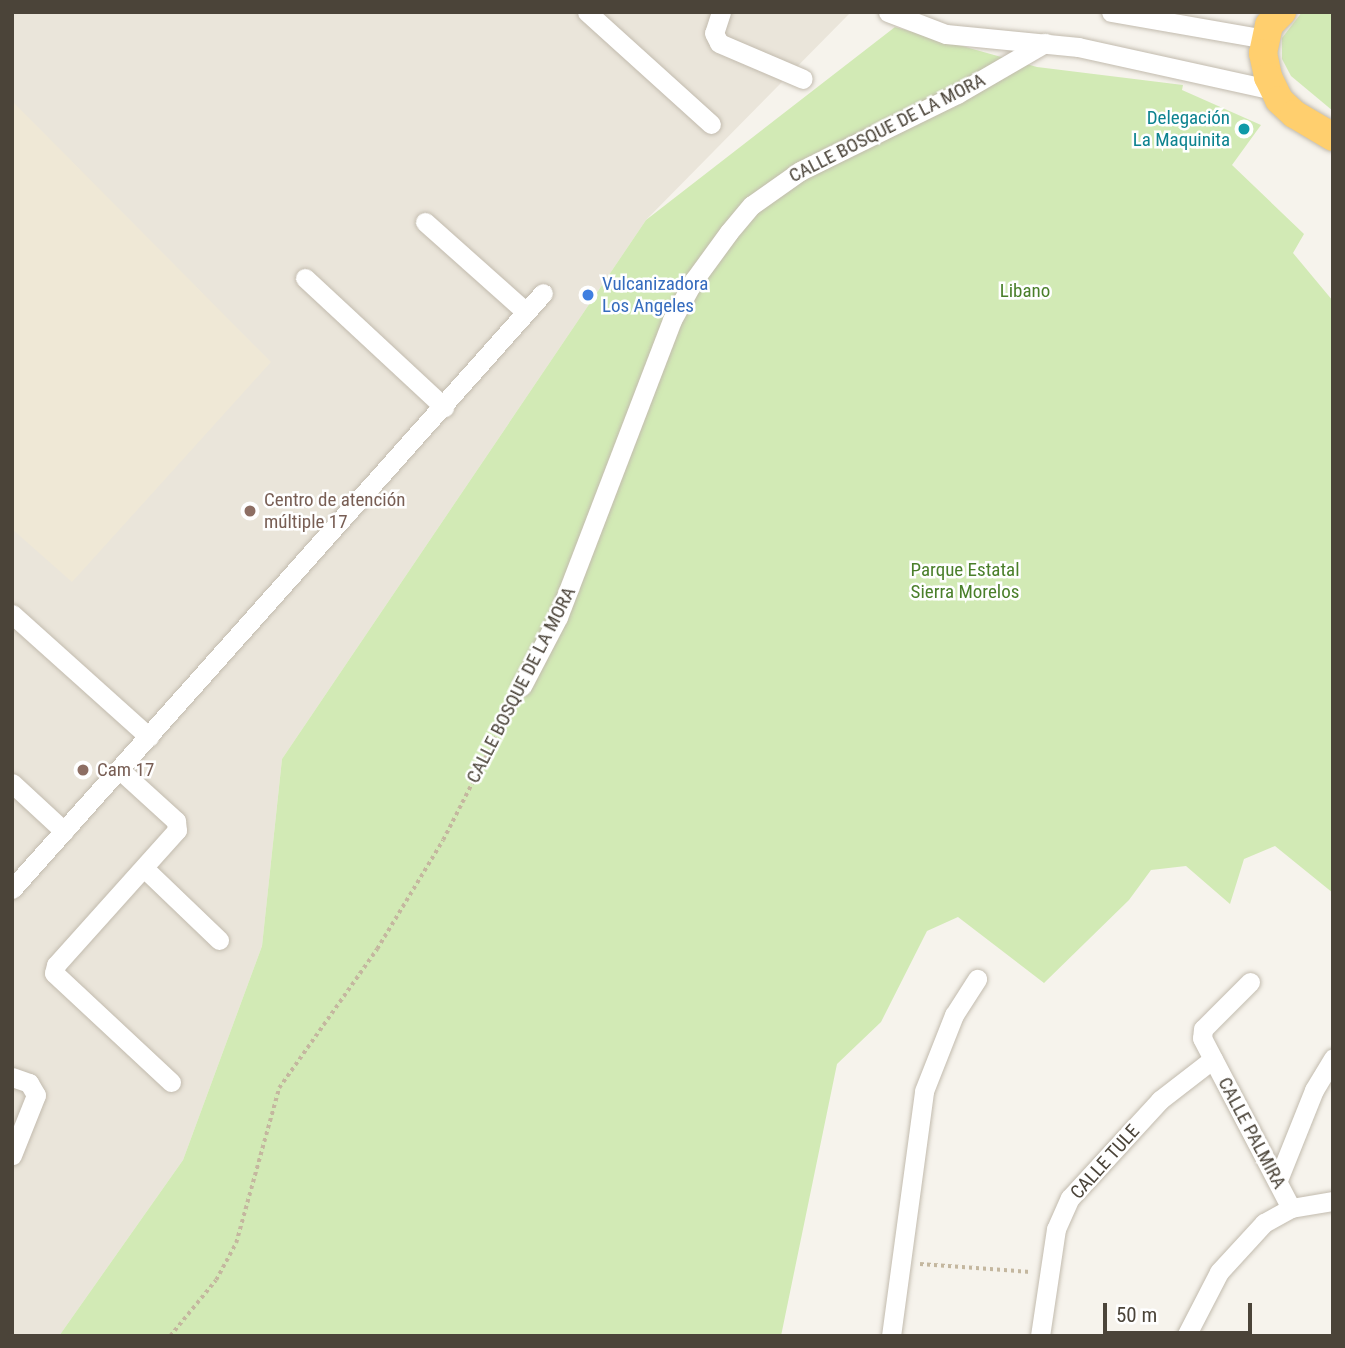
<!DOCTYPE html>
<html>
<head>
<meta charset="utf-8">
<style>
  body { margin:0 }
  #map { position:relative; width:1345px; height:1348px; overflow:hidden; background:#f6f3ec; font-family:"Roboto Condensed",sans-serif }
  div>[style] { position:absolute }
  .residential>* { inset:0; background:#eae5da }
  .education>* { inset:0; background:#efe8d6 }
  .green>* { inset:0; background:#d2eab5 }
  .path>* { height:3.5px; margin-top:-1.75px; transform-origin:0; background:repeating-linear-gradient(90deg,#c4b79f 0 3.5px,transparent 0 7px) }
  .roads { filter:drop-shadow(0 0 2px #c2bbae) drop-shadow(0 0 2px #c2bbae) }
  .minor>* { height:19px; margin:-9.5px; padding:0 9.5px; transform-origin:9.5px; border-radius:9.5px; background:#fff }
  .highway>* { height:28px; margin:-14px; padding:0 14px; transform-origin:14px; border-radius:14px; background:#ffcf6e }
  .dots>* { width:19px; height:19px; translate:-50% -50%; box-sizing:border-box; border:4px solid #fff; border-radius:50% }
  span { translate:-50% -50%; white-space:nowrap; text-align:center; line-height:1.15; -webkit-text-stroke:5px #fff; paint-order:stroke }
  .culture-label { font-size:19px; color:#0d838f }
  .right { translate:-100% -50%; text-align:right }
  .street-label { font-size:19px; color:#4b4439 }
  .shop-label { font-size:19px; color:#366cbe }
  .left { translate:0 -50%; text-align:left }
  .park-label { font-size:19px; color:#4a7f2a }
  .education-label { font-size:19px; color:#785e54 }
  .frame { position:absolute; inset:0; border:14px solid #4b4439; pointer-events:none }
  .scale { position:absolute; left:1103px; top:1303px; width:149px; height:32px; box-sizing:border-box; border:4px solid #4b4439; border-top:0; padding-left:9px; font-size:21px; line-height:24px; white-space:nowrap; color:#4b4439; -webkit-text-stroke:5px #fff; paint-order:stroke }
</style>
</head>
<body>
<div id="map">
  <div class="residential">
    <div style="clip-path:polygon(12px 12px,851px 12px,646px 220px,282px 759px,262px 946px,183px 1160px,59px 1336px,12px 1336px)"></div>
  </div>
  <div class="education">
    <div style="clip-path:polygon(12px 101px,271px 362px,72px 582px,12px 529px)"></div>
  </div>
  <div class="green">
    <div style="clip-path:polygon(1302px 12px,1333px 12px,1333px 111px,1291px 76px,1282px 59px,1282px 38px)"></div>
    <div style="clip-path:polygon(895px 27px,1037px 67px,1183px 85px,1182px 90px,1261px 125px,1232px 165px,1304px 234px,1293px 253px,1333px 301px,1333px 893px,1275px 846px,1244px 859px,1230px 904px,1186px 866px,1151px 870px,1129px 900px,1044px 983px,958px 917px,927px 931px,881px 1022px,837px 1064px,781px 1336px,59px 1336px,183px 1160px,262px 946px,282px 759px,646px 220px)"></div>
  </div>
  <div class="path">
    <div style="left:920px;top:1264px;width:111px;rotate:4.1deg"></div>
    <div style="left:170px;top:1336px;width:72px;rotate:-50.6deg"></div>
    <div style="left:216px;top:1280px;width:42px;rotate:-61.6deg"></div>
    <div style="left:236px;top:1243px;width:161px;rotate:-74.5deg"></div>
    <div style="left:279px;top:1088px;width:170px;rotate:-54.8deg"></div>
    <div style="left:377px;top:949px;width:127px;rotate:-58.8deg"></div>
    <div style="left:443px;top:840px;width:154px;rotate:-62.9deg"></div>
  </div>
  <div class="roads">
    <div class="minor">
      <div style="left:587px;top:12px;width:167px;rotate:42.1deg"></div>
      <div style="left:721px;top:12px;width:22px;rotate:108deg"></div>
      <div style="left:714px;top:33px;width:11px;rotate:63deg"></div>
      <div style="left:719px;top:43px;width:91px;rotate:23.2deg"></div>
      <div style="left:888px;top:12px;width:62px;rotate:20.8deg"></div>
      <div style="left:946px;top:34px;width:133px;rotate:5.6deg"></div>
      <div style="left:1078px;top:47px;width:200px;rotate:12.4deg"></div>
      <div style="left:1111px;top:12px;width:157px;rotate:9.9deg"></div>
      <div style="left:425px;top:222px;width:135px;rotate:41.7deg"></div>
      <div style="left:305px;top:278px;width:190px;rotate:42.9deg"></div>
      <div style="left:12px;top:614px;width:184px;rotate:41.9deg"></div>
      <div style="left:522px;top:686px;width:78px;rotate:-62.4deg"></div>
      <div style="left:558px;top:617px;width:318px;rotate:-69deg"></div>
      <div style="left:672px;top:320px;width:46px;rotate:-61.2deg"></div>
      <div style="left:694px;top:280px;width:59px;rotate:-53.9deg"></div>
      <div style="left:729px;top:232px;width:35px;rotate:-50deg"></div>
      <div style="left:752px;top:205px;width:59px;rotate:-35.3deg"></div>
      <div style="left:800px;top:171px;width:175px;rotate:-26.1deg"></div>
      <div style="left:957px;top:94px;width:102px;rotate:-30.1deg"></div>
      <div style="left:120px;top:770px;width:76px;rotate:42.3deg"></div>
      <div style="left:176px;top:821px;width:9px;rotate:84deg"></div>
      <div style="left:177px;top:830px;width:181px;rotate:131.9deg"></div>
      <div style="left:56px;top:965px;width:8px;rotate:104deg"></div>
      <div style="left:54px;top:973px;width:160px;rotate:43deg"></div>
      <div style="left:12px;top:783px;width:71px;rotate:42.7deg"></div>
      <div style="left:144px;top:868px;width:104px;rotate:43.8deg"></div>
      <div style="left:12px;top:889px;width:798px;rotate:-48.3deg"></div>
      <div style="left:1250px;top:982px;width:66px;rotate:135deg"></div>
      <div style="left:1203px;top:1029px;width:9px;rotate:96deg"></div>
      <div style="left:1202px;top:1038px;width:192px;rotate:62.4deg"></div>
      <div style="left:12px;top:1077px;width:18px;rotate:19deg"></div>
      <div style="left:29px;top:1083px;width:14px;rotate:60deg"></div>
      <div style="left:36px;top:1095px;width:65px;rotate:111.8deg"></div>
      <div style="left:1278px;top:1180px;width:97px;rotate:-68.2deg"></div>
      <div style="left:1314px;top:1090px;width:37px;rotate:-59deg"></div>
      <div style="left:891px;top:1336px;width:247px;rotate:-82.3deg"></div>
      <div style="left:924px;top:1091px;width:82px;rotate:-68.5deg"></div>
      <div style="left:954px;top:1015px;width:43px;rotate:-57.4deg"></div>
      <div style="left:1040px;top:1336px;width:108px;rotate:-81.5deg"></div>
      <div style="left:1056px;top:1229px;width:34px;rotate:-66deg"></div>
      <div style="left:1070px;top:1198px;width:133px;rotate:-47.4deg"></div>
      <div style="left:1160px;top:1100px;width:67px;rotate:-37.7deg"></div>
      <div style="left:1186px;top:1336px;width:72px;rotate:-62.7deg"></div>
      <div style="left:1219px;top:1272px;width:67px;rotate:-47.4deg"></div>
      <div style="left:1264px;top:1223px;width:31px;rotate:-29deg"></div>
      <div style="left:1291px;top:1208px;width:43px;rotate:-9.5deg"></div>
    </div>
    <div class="highway">
      <div style="left:1282px;top:12px;width:18px;rotate:135deg"></div>
      <div style="left:1269px;top:25px;width:29px;rotate:102deg"></div>
      <div style="left:1263px;top:53px;width:25px;rotate:78deg"></div>
      <div style="left:1268px;top:77px;width:25px;rotate:64deg"></div>
      <div style="left:1279px;top:100px;width:21px;rotate:43deg"></div>
      <div style="left:1294px;top:114px;width:45px;rotate:30.5deg"></div>
    </div>
  </div>
  <div class="dots">
    <div style="left:1244px;top:129px;background:#0f9aa8"></div>
    <div style="left:588px;top:295px;background:#3f7fe0"></div>
    <div style="left:250px;top:511px;background:#8d6e63"></div>
    <div style="left:83px;top:770px;background:#8d6e63"></div>
  </div>
  <div class="culture-label">
    <span class="right" style="left:1230px;top:129px">Delegación<br>La Maquinita</span>
  </div>
  <div class="street-label">
    <span style="left:887px;top:128px;rotate:-27deg">CALLE BOSQUE DE LA MORA</span>
    <span style="left:521px;top:685px;rotate:-63deg">CALLE BOSQUE DE LA MORA</span>
    <span style="left:1252px;top:1133px;rotate:62deg">CALLE PALMIRA</span>
    <span style="left:1105px;top:1162px;rotate:-48deg">CALLE TULE</span>
  </div>
  <div class="shop-label">
    <span class="left" style="left:602px;top:295px">Vulcanizadora<br>Los Angeles</span>
  </div>
  <div class="park-label">
    <span style="left:1025px;top:291px">Libano</span>
    <span style="left:965px;top:581px">Parque Estatal<br>Sierra Morelos</span>
  </div>
  <div class="education-label">
    <span class="left" style="left:264px;top:511px">Centro de atención<br>múltiple 17</span>
    <span class="left" style="left:97px;top:770px">Cam 17</span>
  </div>
  <div class="frame"></div>
  <div class="scale">50 m</div>
</div>
</body>
</html>
